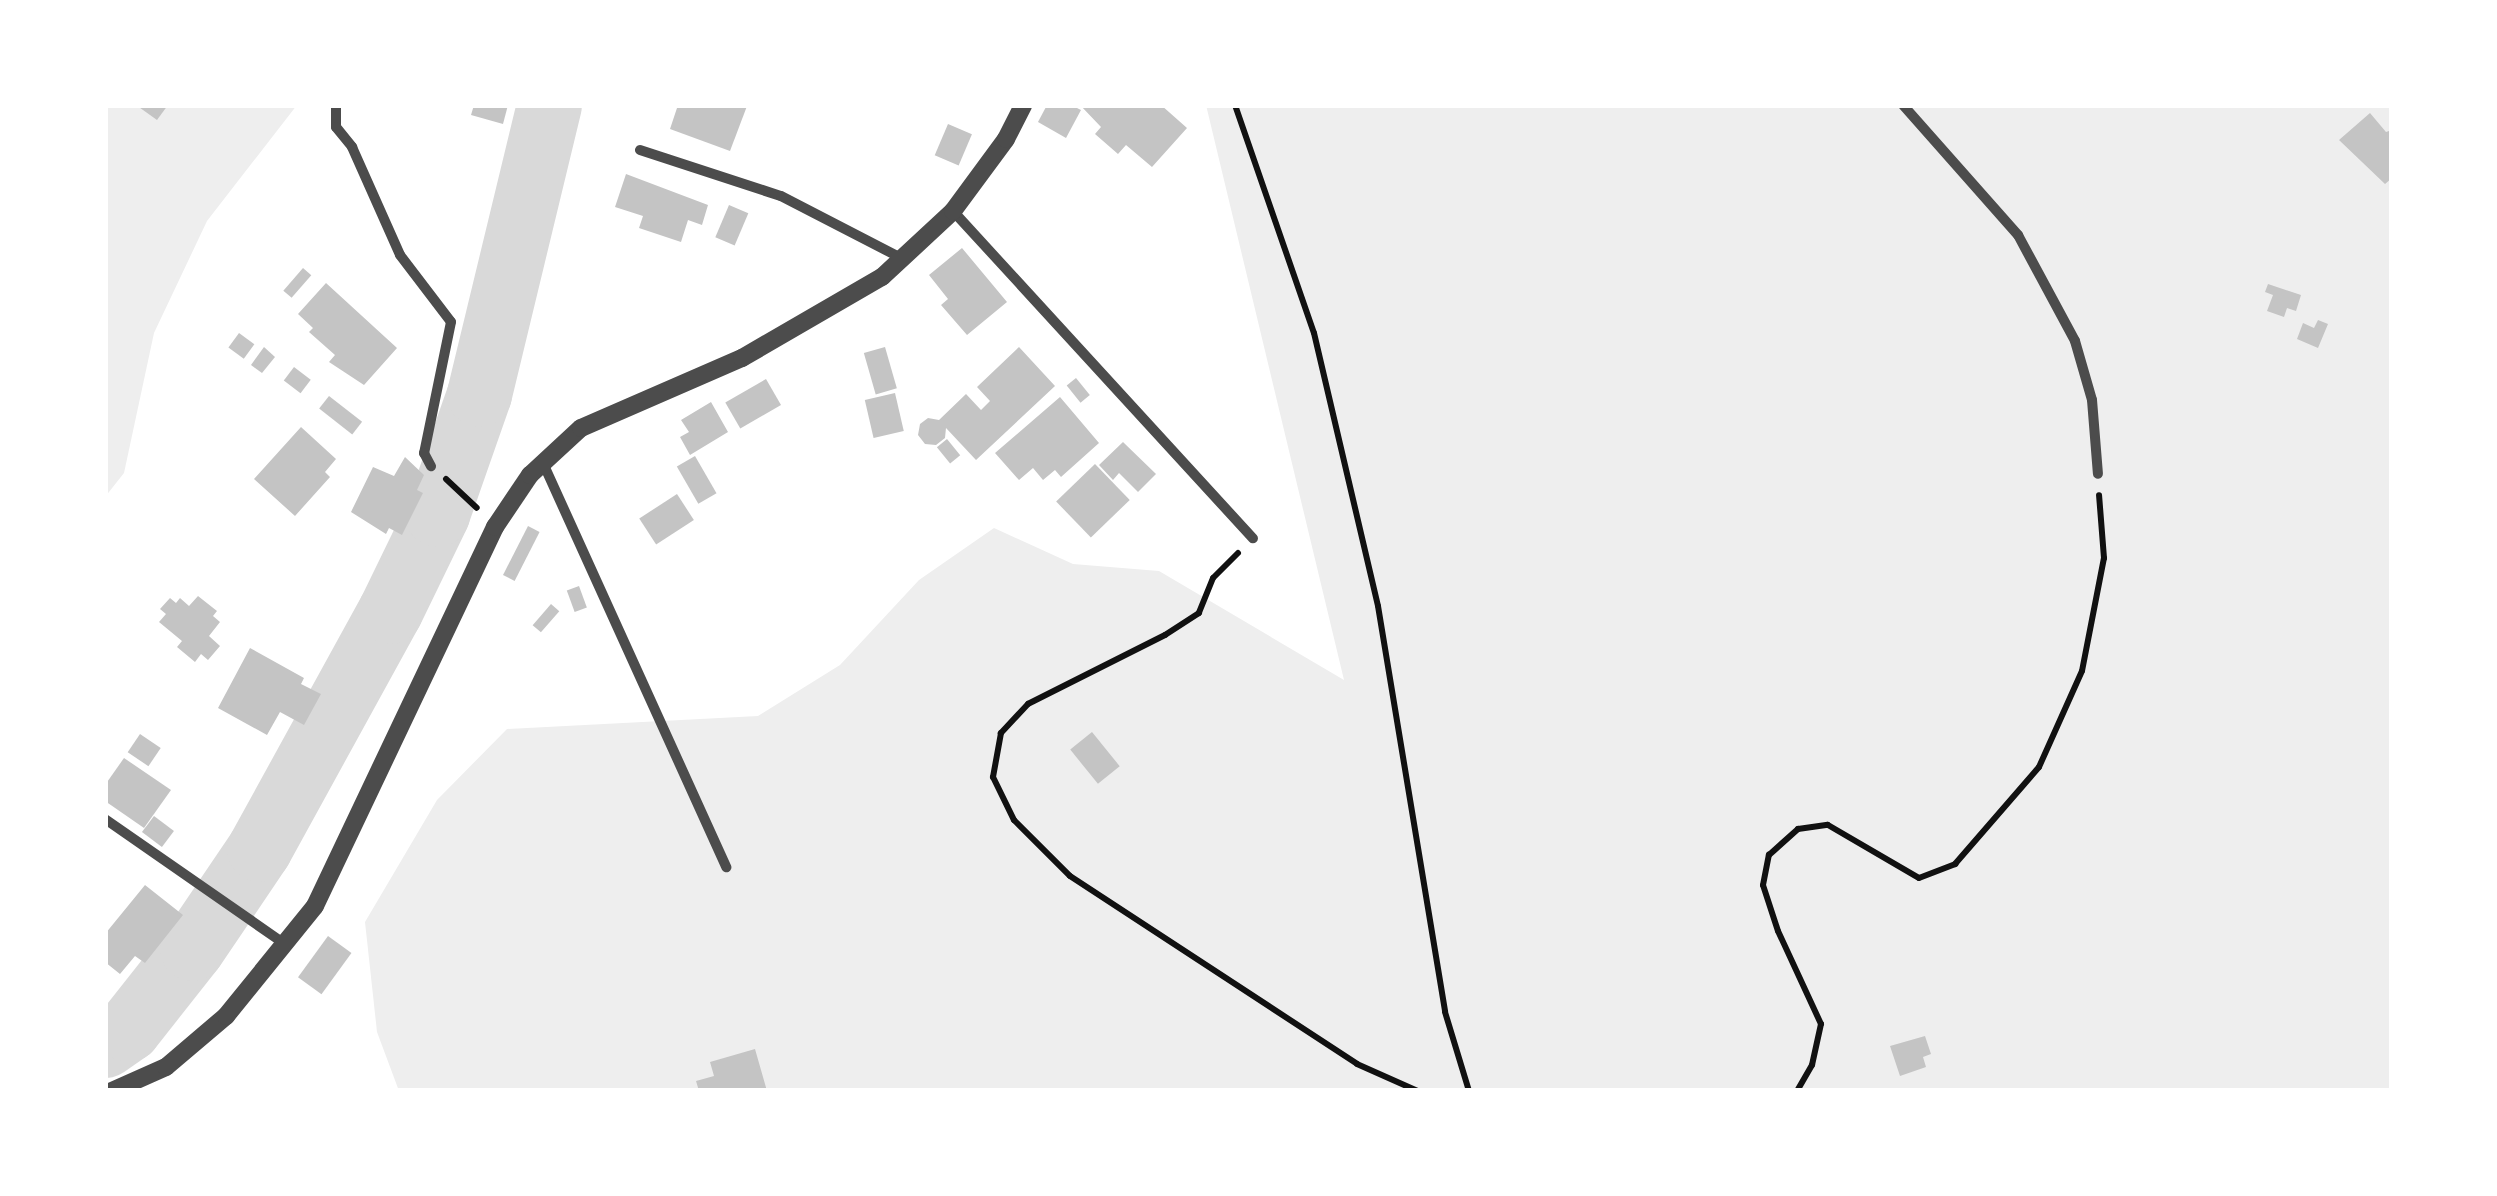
<!DOCTYPE html>
<html>
<head>
<meta charset="utf-8">
<style>
  body { margin:0 }
  #map { position:relative; width:2497px; height:1196px; overflow:hidden; background:#fff; font-family:Overpass,sans-serif }
  div>[style] { position:absolute }
  .green>* { inset:0; background:#eee }
  .river>* { height:65px; margin:-32.5px; padding:0 32.5px; transform-origin:32.5px; border-radius:32.5px; background:#d9d9d9 }
  .building>* { inset:0; background:#c4c4c4; transform-origin:0 0 }
  .path>* { height:6px; margin:-3px; padding:0 3px; transform-origin:3px; border-radius:3px; background:#111 }
  .minor>* { height:10px; margin:-5px; padding:0 5px; transform-origin:5px; border-radius:5px; background:#4c4c4c }
  .tertiary>* { height:18px; margin:-9px; padding:0 9px; transform-origin:9px; border-radius:9px; background:#4c4c4c }
  span { translate:-50% -50%; white-space:nowrap; text-align:center; line-height:1.15; -webkit-text-stroke:10px #fff; paint-order:stroke }
  .frame { position:absolute; inset:0; border:108px solid #fff; pointer-events:none }
</style>
</head>
<body>
<div id="map">
  <div class="green">
    <div style="clip-path:polygon(105px 105px,297px 105px,207px 221px,154px 333px,124px 473px,105px 497px)"></div>
    <div style="clip-path:polygon(1206px 105px,2392px 105px,2392px 1091px,399px 1091px,377px 1032px,365px 922px,437px 800px,507px 729px,758px 716px,840px 665px,919px 580px,994px 528px,1073px 564px,1159px 571px,1344px 680px)"></div>
  </div>
  <div class="river">
    <div style="left:105px;top:1045px;width:28px;rotate:-35deg"></div>
    <div style="left:128px;top:1029px;width:103px;rotate:-51.7deg"></div>
    <div style="left:192px;top:948px;width:120px;rotate:-55.9deg"></div>
    <div style="left:259px;top:849px;width:272px;rotate:-61.2deg"></div>
    <div style="left:390px;top:611px;width:108px;rotate:-64.1deg"></div>
    <div style="left:437px;top:514px;width:127px;rotate:-70.7deg"></div>
    <div style="left:479px;top:394px;width:297px;rotate:-76.4deg"></div>
  </div>
  <div class="building">
    <div style="clip-path:polygon(136px 105px,168px 105px,157px 120px)"></div>
    <div style="clip-path:polygon(474px 105px,508px 105px,503px 124px,471px 115px)"></div>
    <div style="clip-path:polygon(678px 105px,747px 106px,730px 151px,670px 129px)"></div>
    <div style="clip-path:polygon(1047px 105px,1071px 105px,1081px 110px,1066px 138px,1038px 122px)"></div>
    <div style="clip-path:polygon(1080px 105px,1161px 105px,1187px 128px,1152px 167px,1126px 145px,1118px 154px,1095px 134px,1101px 127px)"></div>
    <div style="clip-path:polygon(2370px 113px,2386px 132px,2392px 130px,2392px 178px,2385px 184px,2339px 140px)"></div>
    <div style="left:948px;top:124px;width:26px;height:34px;rotate:23deg"></div>
    <div style="clip-path:polygon(626px 174px,708px 205px,702px 225px,688px 220px,681px 242px,639px 228px,643px 216px,615px 207px)"></div>
    <div style="left:729px;top:205px;width:21px;height:35px;rotate:23deg"></div>
    <div style="clip-path:polygon(962px 248px,1007px 302px,967px 335px,941px 305px,948px 299px,929px 275px)"></div>
    <div style="left:303px;top:268px;width:11px;height:30px;rotate:41deg"></div>
    <div style="clip-path:polygon(326px 283px,397px 348px,364px 385px,329px 362px,335px 355px,309px 332px,313px 328px,298px 314px)"></div>
    <div style="clip-path:polygon(2268px 284px,2301px 295px,2296px 311px,2287px 308px,2284px 317px,2267px 311px,2273px 295px,2265px 292px)"></div>
    <div style="clip-path:polygon(2318px 320px,2328px 324px,2318px 348px,2297px 339px,2303px 323px,2314px 328px)"></div>
    <div style="left:239px;top:333px;width:19px;height:18px;rotate:36deg"></div>
    <div style="clip-path:polygon(264px 347px,275px 357px,262px 373px,251px 365px)"></div>
    <div style="left:885px;top:347px;width:43px;height:22px;rotate:74deg"></div>
    <div style="clip-path:polygon(1019px 347px,1055px 386px,976px 460px,946px 428px,945px 438px,936px 445px,925px 444px,918px 435px,920px 424px,928px 418px,939px 420px,966px 394px,981px 410px,990px 401px,977px 387px)"></div>
    <div style="left:294px;top:367px;width:21px;height:17px;rotate:37deg"></div>
    <div style="left:1076px;top:378px;width:22px;height:12px;rotate:51deg"></div>
    <div style="left:766px;top:379px;width:30px;height:47px;rotate:60deg"></div>
    <div style="left:895px;top:393px;width:39px;height:31px;rotate:77deg"></div>
    <div style="left:329px;top:396px;width:42px;height:16px;rotate:38deg"></div>
    <div style="clip-path:polygon(1060px 397px,1099px 443px,1061px 477px,1055px 470px,1043px 480px,1033px 468px,1019px 480px,995px 453px)"></div>
    <div style="clip-path:polygon(711px 402px,728px 432px,690px 455px,680px 437px,689px 432px,681px 420px)"></div>
    <div style="clip-path:polygon(301px 427px,336px 459px,325px 472px,330px 477px,295px 516px,254px 479px)"></div>
    <div style="left:947px;top:439px;width:21px;height:13px;rotate:51deg"></div>
    <div style="clip-path:polygon(1123px 442px,1156px 474px,1138px 492px,1119px 473px,1113px 480px,1099px 465px)"></div>
    <div style="left:695px;top:456px;width:43px;height:21px;rotate:60deg"></div>
    <div style="clip-path:polygon(405px 457px,424px 475px,417px 490px,423px 493px,402px 535px,389px 528px,386px 534px,351px 512px,373px 467px,394px 476px)"></div>
    <div style="left:1095px;top:464px;width:50px;height:54px;rotate:46deg"></div>
    <div style="left:677px;top:494px;width:31px;height:45px;rotate:57deg"></div>
    <div style="left:528px;top:526px;width:13px;height:55px;rotate:27deg"></div>
    <div style="left:579px;top:586px;width:23px;height:13px;rotate:70deg"></div>
    <div style="clip-path:polygon(198px 596px,217px 611px,213px 616px,220px 622px,209px 636px,220px 646px,208px 660px,201px 654px,195px 662px,177px 647px,182px 641px,159px 622px,166px 614px,160px 609px,170px 598px,176px 603px,180px 598px,189px 606px)"></div>
    <div style="left:551px;top:604px;width:11px;height:28px;rotate:41deg"></div>
    <div style="clip-path:polygon(250px 648px,304px 678px,301px 684px,321px 694px,304px 725px,280px 712px,267px 735px,218px 708px)"></div>
    <div style="left:1092px;top:732px;width:44px;height:28px;rotate:51deg"></div>
    <div style="left:140px;top:734px;width:25px;height:22px;rotate:34deg"></div>
    <div style="clip-path:polygon(124px 758px,171px 790px,144px 828px,105px 801px,105px 785px)"></div>
    <div style="left:154px;top:816px;width:25px;height:20px;rotate:37deg"></div>
    <div style="clip-path:polygon(145px 885px,183px 915px,145px 963px,135px 956px,120px 974px,105px 962px,105px 934px)"></div>
    <div style="left:328px;top:936px;width:29px;height:51px;rotate:36deg"></div>
    <div style="clip-path:polygon(1925px 1036px,1931px 1054px,1923px 1057px,1926px 1067px,1900px 1076px,1890px 1046px)"></div>
    <div style="clip-path:polygon(755px 1049px,767px 1091px,699px 1091px,696px 1081px,714px 1076px,710px 1062px)"></div>
  </div>
  <div class="path">
    <div style="left:1235px;top:105px;width:241px;rotate:70.9deg"></div>
    <div style="left:1314px;top:333px;width:280px;rotate:76.8deg"></div>
    <div style="left:1378px;top:606px;width:411px;rotate:80.6deg"></div>
    <div style="left:1445px;top:1012px;width:83px;rotate:73.1deg"></div>
    <div style="left:446px;top:479px;width:42px;rotate:43.1deg"></div>
    <div style="left:1238px;top:553px;width:35px;rotate:135deg"></div>
    <div style="left:1213px;top:578px;width:38px;rotate:112deg"></div>
    <div style="left:1199px;top:613px;width:40px;rotate:147.1deg"></div>
    <div style="left:1165px;top:635px;width:153px;rotate:153.3deg"></div>
    <div style="left:1028px;top:704px;width:40px;rotate:133deg"></div>
    <div style="left:1001px;top:733px;width:45px;rotate:100.3deg"></div>
    <div style="left:993px;top:777px;width:48px;rotate:64deg"></div>
    <div style="left:1014px;top:820px;width:79px;rotate:45deg"></div>
    <div style="left:1070px;top:876px;width:343px;rotate:33.2deg"></div>
    <div style="left:1357px;top:1064px;width:67px;rotate:23.9deg"></div>
    <div style="left:1797px;top:1091px;width:30px;rotate:-60deg"></div>
    <div style="left:1812px;top:1065px;width:42px;rotate:-77.6deg"></div>
    <div style="left:1821px;top:1024px;width:102px;rotate:-114.8deg"></div>
    <div style="left:1778px;top:931px;width:48px;rotate:-108.1deg"></div>
    <div style="left:1763px;top:885px;width:31px;rotate:-79deg"></div>
    <div style="left:1769px;top:855px;width:39px;rotate:-42deg"></div>
    <div style="left:1798px;top:829px;width:30px;rotate:-8deg"></div>
    <div style="left:1828px;top:825px;width:105px;rotate:30.2deg"></div>
    <div style="left:1919px;top:878px;width:39px;rotate:-21deg"></div>
    <div style="left:1955px;top:864px;width:128px;rotate:-49.1deg"></div>
    <div style="left:2039px;top:767px;width:105px;rotate:-65.9deg"></div>
    <div style="left:2082px;top:671px;width:115px;rotate:-79deg"></div>
    <div style="left:2104px;top:558px;width:63px;rotate:-94.5deg"></div>
  </div>
  <div class="minor">
    <div style="left:336px;top:105px;width:22px;rotate:90deg"></div>
    <div style="left:336px;top:127px;width:26px;rotate:51deg"></div>
    <div style="left:352px;top:147px;width:118px;rotate:66deg"></div>
    <div style="left:400px;top:255px;width:84px;rotate:52.7deg"></div>
    <div style="left:451px;top:322px;width:134px;rotate:101.6deg"></div>
    <div style="left:424px;top:453px;width:15px;rotate:62deg"></div>
    <div style="left:1903px;top:105px;width:174px;rotate:48.5deg"></div>
    <div style="left:2018px;top:235px;width:120px;rotate:61.7deg"></div>
    <div style="left:2075px;top:341px;width:61px;rotate:73.9deg"></div>
    <div style="left:2092px;top:400px;width:74px;rotate:85.4deg"></div>
    <div style="left:640px;top:150px;width:148px;rotate:18.1deg"></div>
    <div style="left:781px;top:196px;width:135px;rotate:27.3deg"></div>
    <div style="left:953px;top:211px;width:444px;rotate:47.5deg"></div>
    <div style="left:543px;top:463px;width:444px;rotate:65.6deg"></div>
    <div style="left:105px;top:819px;width:219px;rotate:34.8deg"></div>
  </div>
  <div class="tertiary">
    <div style="left:112px;top:1091px;width:59px;rotate:-24deg"></div>
    <div style="left:166px;top:1067px;width:79px;rotate:-40.4deg"></div>
    <div style="left:226px;top:1016px;width:141px;rotate:-51deg"></div>
    <div style="left:315px;top:906px;width:420px;rotate:-64.6deg"></div>
    <div style="left:495px;top:527px;width:63px;rotate:-56.1deg"></div>
    <div style="left:530px;top:475px;width:69px;rotate:-42.7deg"></div>
    <div style="left:581px;top:428px;width:176px;rotate:-23.5deg"></div>
    <div style="left:742px;top:358px;width:162px;rotate:-30.1deg"></div>
    <div style="left:882px;top:277px;width:97px;rotate:-42.9deg"></div>
    <div style="left:953px;top:211px;width:89px;rotate:-53.6deg"></div>
    <div style="left:1006px;top:139px;width:38px;rotate:-63deg"></div>
  </div>
  <div class="frame"></div>
</div>
</body>
</html>
